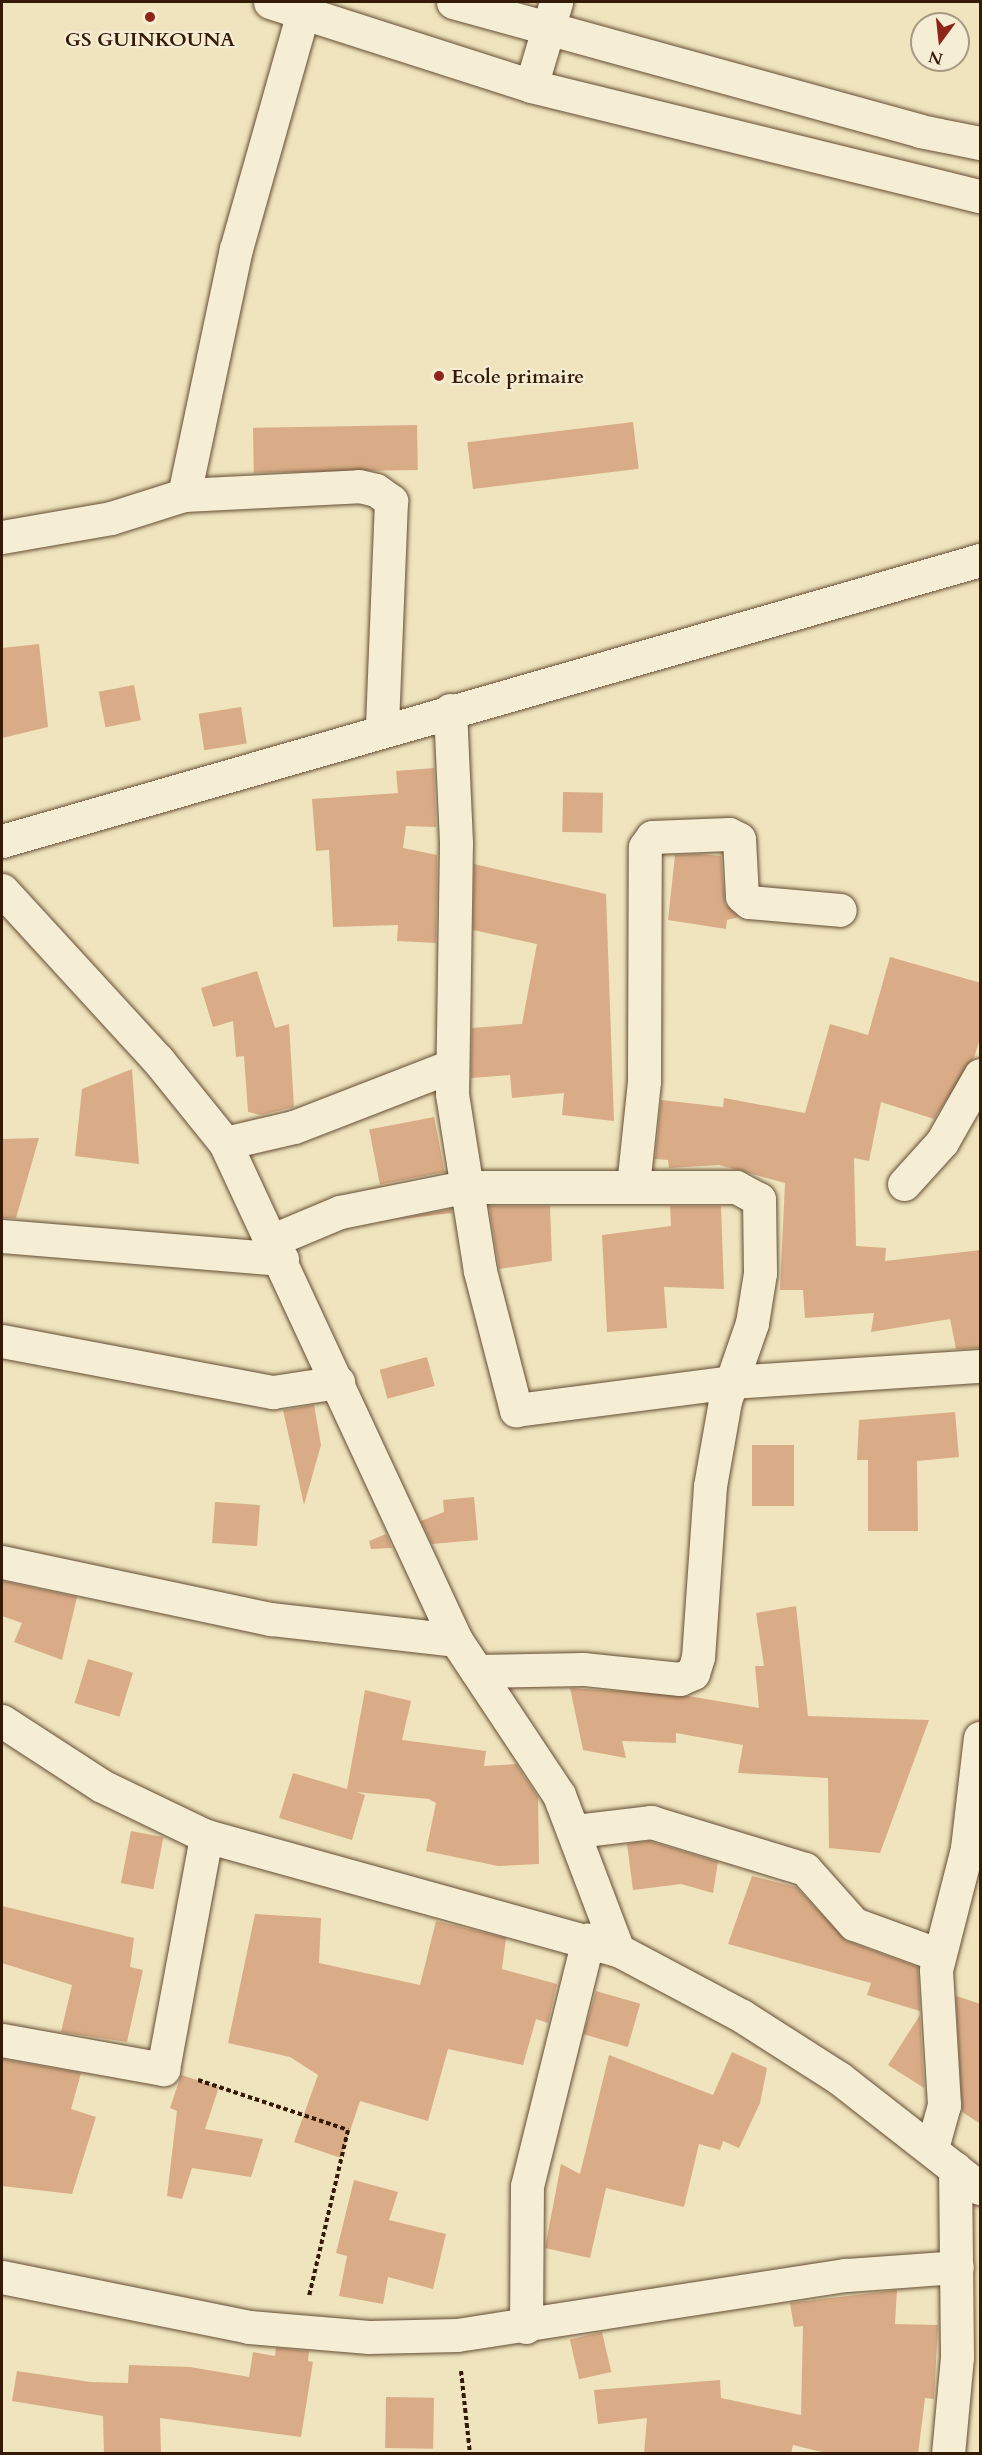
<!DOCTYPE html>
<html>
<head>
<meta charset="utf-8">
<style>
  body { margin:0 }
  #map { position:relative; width:982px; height:2455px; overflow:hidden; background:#efe4bd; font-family:Cardo,serif }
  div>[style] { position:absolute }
  .building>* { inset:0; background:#d9ac87; transform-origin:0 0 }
  .path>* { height:4px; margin-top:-2px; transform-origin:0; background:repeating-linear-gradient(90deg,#351b06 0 4.5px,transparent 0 7.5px) }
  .roads { filter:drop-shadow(0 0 2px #644d34) drop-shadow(0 0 2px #644d34) }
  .minor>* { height:33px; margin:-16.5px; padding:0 16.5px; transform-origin:16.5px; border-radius:16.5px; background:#f5edd4 }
  .dots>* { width:16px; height:16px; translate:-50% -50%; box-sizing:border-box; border:3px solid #f5edd4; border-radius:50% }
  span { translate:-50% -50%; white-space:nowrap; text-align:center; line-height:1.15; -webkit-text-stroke:4.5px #f5edd4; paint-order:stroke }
  .poi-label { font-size:20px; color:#351b06; font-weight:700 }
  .left { translate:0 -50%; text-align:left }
  .frame { position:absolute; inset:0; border:3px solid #351b06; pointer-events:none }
  .north { position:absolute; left:910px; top:12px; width:60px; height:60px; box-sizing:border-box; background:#f5edd4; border:2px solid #a89982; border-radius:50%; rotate:195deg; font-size:16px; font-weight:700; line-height:24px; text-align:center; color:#351b06 }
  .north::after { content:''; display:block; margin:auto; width:21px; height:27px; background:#8f2418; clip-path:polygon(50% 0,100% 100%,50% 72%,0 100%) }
</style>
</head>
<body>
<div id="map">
  <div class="building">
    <div style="left:633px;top:422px;width:47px;height:167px;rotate:83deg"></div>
    <div style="left:417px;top:425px;width:45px;height:164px;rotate:89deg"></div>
    <div style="clip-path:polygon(39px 644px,48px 727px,2px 738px,2px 648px)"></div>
    <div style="left:134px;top:685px;width:36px;height:36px;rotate:79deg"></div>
    <div style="left:241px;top:707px;width:37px;height:43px;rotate:81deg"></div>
    <div style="clip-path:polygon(434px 768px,436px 827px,406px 826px,403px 848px,437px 855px,436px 943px,397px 941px,398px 925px,333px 927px,329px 850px,316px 851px,312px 799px,398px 793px,396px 771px)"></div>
    <div style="left:563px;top:792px;width:40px;height:40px;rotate:1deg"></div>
    <div style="clip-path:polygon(701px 854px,721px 856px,725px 904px,739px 917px,727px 920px,726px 929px,668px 920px,675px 855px)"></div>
    <div style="clip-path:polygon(474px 864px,606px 894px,614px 1121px,562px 1115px,564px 1093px,512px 1098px,510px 1075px,471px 1078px,472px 1028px,522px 1024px,537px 944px,473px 930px)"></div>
    <div style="clip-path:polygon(890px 957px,981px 983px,981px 1035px,974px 1058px,934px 1119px,881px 1102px,869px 1161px,854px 1158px,856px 1246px,886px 1248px,885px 1261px,981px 1250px,981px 1348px,956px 1349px,950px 1319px,871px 1332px,874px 1313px,805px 1318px,803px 1290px,780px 1290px,785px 1183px,719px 1165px,669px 1168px,668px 1160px,655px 1159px,661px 1100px,723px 1107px,724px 1098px,805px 1113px,830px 1024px,868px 1035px)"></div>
    <div style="clip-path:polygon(257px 971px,275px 1028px,289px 1024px,294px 1107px,261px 1115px,248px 1112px,244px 1056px,236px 1057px,233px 1021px,213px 1027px,201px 988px)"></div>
    <div style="clip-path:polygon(132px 1069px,139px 1164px,75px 1156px,82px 1089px)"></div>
    <div style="left:434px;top:1117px;width:56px;height:66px;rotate:79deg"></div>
    <div style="clip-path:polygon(39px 1138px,16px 1218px,2px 1218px,2px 1139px)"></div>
    <div style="clip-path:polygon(489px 1206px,550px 1206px,552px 1261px,499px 1269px)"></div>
    <div style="clip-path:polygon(670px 1206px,721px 1206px,724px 1289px,664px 1287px,667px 1328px,607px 1332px,602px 1235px,671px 1226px)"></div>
    <div style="clip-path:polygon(451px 1209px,452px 1213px,393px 1220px)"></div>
    <div style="left:427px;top:1357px;width:30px;height:49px;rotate:75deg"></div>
    <div style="clip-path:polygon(314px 1405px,321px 1445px,304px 1505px,283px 1410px)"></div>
    <div style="clip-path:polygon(955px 1412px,959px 1457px,917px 1461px,918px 1531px,868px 1531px,868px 1460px,857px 1460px,859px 1420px)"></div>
    <div style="left:752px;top:1445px;width:42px;height:61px"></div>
    <div style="clip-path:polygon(474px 1497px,478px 1540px,432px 1544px,421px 1521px,444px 1512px,443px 1500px)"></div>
    <div style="left:215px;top:1502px;width:45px;height:41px;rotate:4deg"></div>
    <div style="clip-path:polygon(386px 1534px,392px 1548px,371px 1549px,369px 1541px)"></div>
    <div style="clip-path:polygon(2px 1581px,77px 1597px,62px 1660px,14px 1642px,22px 1623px,2px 1616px)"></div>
    <div style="clip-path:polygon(796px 1606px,808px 1716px,929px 1720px,880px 1853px,829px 1848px,828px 1778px,738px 1773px,743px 1745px,676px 1733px,676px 1743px,622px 1741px,626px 1758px,583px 1750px,570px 1688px,688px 1696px,759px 1708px,755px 1666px,764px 1666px,756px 1613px)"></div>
    <div style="left:88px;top:1659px;width:47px;height:46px;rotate:17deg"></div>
    <div style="clip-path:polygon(365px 1690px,411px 1701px,402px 1740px,486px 1751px,484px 1766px,516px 1764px,538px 1797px,539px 1864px,498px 1866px,426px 1851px,436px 1803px,429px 1799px,356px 1792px,365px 1795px,352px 1840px,279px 1818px,293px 1773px,347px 1789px)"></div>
    <div style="left:131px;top:1831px;width:33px;height:53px;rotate:11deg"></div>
    <div style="clip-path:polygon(649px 1841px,718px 1862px,713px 1893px,681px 1884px,633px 1890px,627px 1844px)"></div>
    <div style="clip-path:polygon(752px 1876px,796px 1887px,847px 1941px,918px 1967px,920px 2011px,867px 1995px,871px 1983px,728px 1944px)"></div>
    <div style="clip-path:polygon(2px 1906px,134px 1938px,130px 1967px,143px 1970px,127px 2042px,61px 2032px,72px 1985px,2px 1963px)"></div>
    <div style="clip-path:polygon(255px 1914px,321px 1918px,319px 1963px,420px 1985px,436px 1921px,506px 1938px,502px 1969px,557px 1984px,548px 2023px,536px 2019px,523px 2065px,448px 2049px,428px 2121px,360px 2101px,341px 2158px,294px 2142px,318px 2075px,290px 2057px,228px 2043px)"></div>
    <div style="left:596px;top:1991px;width:46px;height:45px;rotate:16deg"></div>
    <div style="clip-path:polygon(956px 1996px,981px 2004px,981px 2124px,962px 2112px)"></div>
    <div style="clip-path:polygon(920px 2015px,924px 2088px,888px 2065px)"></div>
    <div style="clip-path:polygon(732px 2052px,767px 2068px,760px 2103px,739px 2148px,723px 2141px,720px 2150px,699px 2144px,684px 2207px,606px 2188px,590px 2258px,545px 2248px,561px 2164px,580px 2174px,609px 2055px,713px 2095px)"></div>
    <div style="clip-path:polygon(2px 2059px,81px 2073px,71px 2109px,96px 2117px,72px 2194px,2px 2186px)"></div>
    <div style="clip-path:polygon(181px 2075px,219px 2087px,205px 2129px,263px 2139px,251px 2177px,192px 2168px,182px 2199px,167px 2196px,177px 2111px,170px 2108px)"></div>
    <div style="clip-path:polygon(354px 2180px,398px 2192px,389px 2220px,446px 2234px,433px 2289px,388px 2277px,383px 2304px,339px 2296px,347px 2256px,336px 2253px)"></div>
    <div style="clip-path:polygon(897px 2290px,895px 2324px,938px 2325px,934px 2399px,925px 2398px,918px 2454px,830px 2454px,793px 2445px,791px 2454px,644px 2454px,647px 2418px,598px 2424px,594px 2390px,720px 2380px,721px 2398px,801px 2415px,803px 2326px,794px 2327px,790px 2303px)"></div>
    <div style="left:602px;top:2332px;width:41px;height:33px;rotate:77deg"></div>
    <div style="clip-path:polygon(276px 2348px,309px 2351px,308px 2361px,313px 2362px,301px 2437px,160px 2418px,161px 2454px,104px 2454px,103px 2416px,12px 2401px,17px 2371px,90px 2382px,128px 2383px,129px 2365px,190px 2367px,249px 2377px,253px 2352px,275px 2356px)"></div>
    <div style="left:386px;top:2397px;width:48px;height:51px;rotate:1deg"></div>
  </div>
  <div class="path">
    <div style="left:198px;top:2080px;width:158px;rotate:18.4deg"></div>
    <div style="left:348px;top:2130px;width:171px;rotate:103.2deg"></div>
    <div style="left:461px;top:2371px;width:83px;rotate:83.8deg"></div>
  </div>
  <div class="roads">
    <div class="minor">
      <div style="left:270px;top:2px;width:274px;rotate:17.8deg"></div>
      <div style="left:531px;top:86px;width:462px;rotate:13.8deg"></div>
      <div style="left:453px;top:2px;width:484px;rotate:15.4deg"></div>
      <div style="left:920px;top:131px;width:61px;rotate:11.3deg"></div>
      <div style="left:531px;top:86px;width:88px;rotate:-73.4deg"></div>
      <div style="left:184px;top:495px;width:175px;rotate:-2.9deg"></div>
      <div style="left:359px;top:486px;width:17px;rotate:13deg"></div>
      <div style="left:376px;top:490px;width:19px;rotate:36deg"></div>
      <div style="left:391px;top:501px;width:226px;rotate:92.3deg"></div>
      <div style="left:2px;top:537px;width:111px;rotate:-9.9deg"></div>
      <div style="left:111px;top:518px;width:77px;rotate:-17.5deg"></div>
      <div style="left:184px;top:495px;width:251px;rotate:-78.1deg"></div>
      <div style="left:236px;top:249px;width:246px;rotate:-74.2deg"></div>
      <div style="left:450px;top:710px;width:133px;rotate:87.4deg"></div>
      <div style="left:456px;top:843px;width:251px;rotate:90.9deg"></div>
      <div style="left:452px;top:1094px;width:179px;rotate:81deg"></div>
      <div style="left:480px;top:1271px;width:144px;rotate:75.5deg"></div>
      <div style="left:516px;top:1410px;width:217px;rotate:-7.4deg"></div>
      <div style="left:731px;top:1382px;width:250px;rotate:-3.7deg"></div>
      <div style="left:2px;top:841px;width:1018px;rotate:-16.03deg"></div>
      <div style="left:2px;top:890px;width:231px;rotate:47.5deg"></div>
      <div style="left:158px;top:1060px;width:107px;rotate:51.1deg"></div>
      <div style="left:225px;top:1143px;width:548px;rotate:65.07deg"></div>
      <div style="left:456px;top:1640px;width:186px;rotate:56.4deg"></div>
      <div style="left:559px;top:1795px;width:166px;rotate:69.2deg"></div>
      <div style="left:618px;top:1950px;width:140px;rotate:28deg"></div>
      <div style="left:742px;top:2016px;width:115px;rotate:32.6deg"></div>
      <div style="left:839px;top:2078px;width:179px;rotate:38deg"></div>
      <div style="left:225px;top:1143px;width:71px;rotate:-13.1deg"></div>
      <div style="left:294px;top:1127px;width:168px;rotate:-21.2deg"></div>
      <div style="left:904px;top:1184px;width:57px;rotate:-47.9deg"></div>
      <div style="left:942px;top:1142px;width:77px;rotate:-60.4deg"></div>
      <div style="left:633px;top:1186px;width:106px;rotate:-84deg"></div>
      <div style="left:644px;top:1081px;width:234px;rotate:-89.8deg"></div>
      <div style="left:645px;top:847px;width:12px;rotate:-55deg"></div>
      <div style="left:652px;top:837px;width:77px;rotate:-2.2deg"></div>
      <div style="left:729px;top:834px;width:11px;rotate:27deg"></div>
      <div style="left:739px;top:839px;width:57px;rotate:87deg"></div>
      <div style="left:742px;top:896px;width:9px;rotate:41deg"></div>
      <div style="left:749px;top:902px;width:91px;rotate:5deg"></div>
      <div style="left:2px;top:1236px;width:281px;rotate:4.7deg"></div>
      <div style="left:273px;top:1240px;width:73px;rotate:-22.7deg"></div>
      <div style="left:340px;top:1212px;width:126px;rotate:-11.4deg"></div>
      <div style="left:464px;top:1187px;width:272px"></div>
      <div style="left:736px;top:1187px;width:26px;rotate:28deg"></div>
      <div style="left:759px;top:1199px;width:74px;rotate:89.2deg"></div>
      <div style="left:760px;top:1273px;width:51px;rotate:99.1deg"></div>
      <div style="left:752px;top:1323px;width:83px;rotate:109.1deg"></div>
      <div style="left:725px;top:1401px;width:86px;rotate:100deg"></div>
      <div style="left:710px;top:1486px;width:171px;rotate:94deg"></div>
      <div style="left:698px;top:1657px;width:17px;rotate:107deg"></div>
      <div style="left:693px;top:1673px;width:14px;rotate:155deg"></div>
      <div style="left:680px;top:1679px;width:98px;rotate:-174.1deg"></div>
      <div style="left:583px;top:1669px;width:106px;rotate:178.9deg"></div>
      <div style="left:2px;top:1341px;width:276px;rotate:10.7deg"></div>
      <div style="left:273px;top:1392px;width:66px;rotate:-8.7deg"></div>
      <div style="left:2px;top:1562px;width:275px;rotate:12deg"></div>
      <div style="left:271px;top:1619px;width:186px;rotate:6.5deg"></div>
      <div style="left:2px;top:1721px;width:119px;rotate:33deg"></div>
      <div style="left:102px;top:1786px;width:115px;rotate:25.7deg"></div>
      <div style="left:206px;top:1836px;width:427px;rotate:15.5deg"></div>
      <div style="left:576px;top:1831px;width:76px;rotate:-6.8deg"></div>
      <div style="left:651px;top:1822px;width:161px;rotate:17deg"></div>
      <div style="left:805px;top:1869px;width:74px;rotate:48.3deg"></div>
      <div style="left:854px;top:1924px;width:90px;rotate:20deg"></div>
      <div style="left:2px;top:2040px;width:164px;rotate:10.2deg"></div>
      <div style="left:163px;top:2069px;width:237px;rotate:-79.5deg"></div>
      <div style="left:932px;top:2148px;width:45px;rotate:-74.4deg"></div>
      <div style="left:944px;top:2105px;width:135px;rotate:-93.4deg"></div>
      <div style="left:936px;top:1970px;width:126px;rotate:-75.7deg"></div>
      <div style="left:967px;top:1848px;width:111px;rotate:-83.3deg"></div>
      <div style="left:2px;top:2277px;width:252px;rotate:11.4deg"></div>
      <div style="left:249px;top:2327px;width:120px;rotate:4.8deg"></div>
      <div style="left:369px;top:2337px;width:88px;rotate:-1.3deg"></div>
      <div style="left:457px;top:2335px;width:394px;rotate:-8.8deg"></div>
      <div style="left:846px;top:2275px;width:111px;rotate:-4.1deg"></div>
      <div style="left:526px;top:2327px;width:141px;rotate:-89.6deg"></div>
      <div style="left:527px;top:2186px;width:254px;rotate:-76.1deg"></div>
      <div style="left:948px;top:2454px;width:97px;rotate:-84.7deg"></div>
      <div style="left:957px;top:2357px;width:189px;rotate:-90.6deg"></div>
    </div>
  </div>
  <div class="dots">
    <div style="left:150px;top:17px;background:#8f2418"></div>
    <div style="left:439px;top:376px;background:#8f2418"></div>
  </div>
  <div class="poi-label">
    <span style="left:150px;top:39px">GS GUINKOUNA</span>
    <span class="left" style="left:451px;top:376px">Ecole primaire</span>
  </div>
  <div class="frame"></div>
  <div class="north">N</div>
</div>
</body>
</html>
